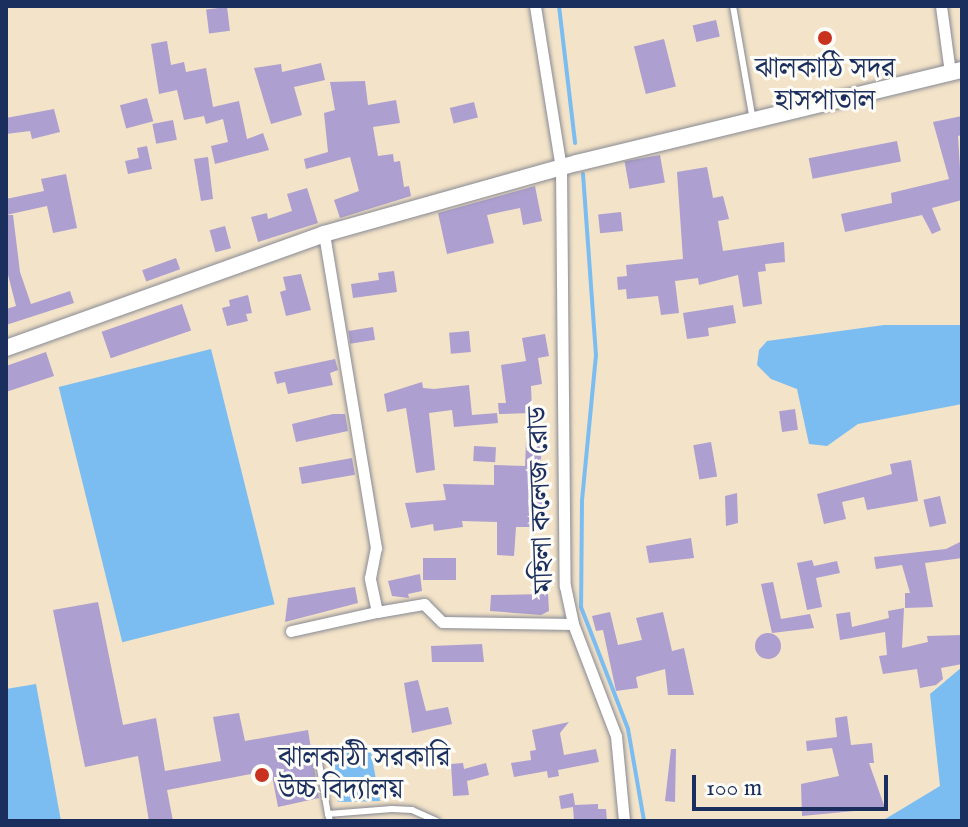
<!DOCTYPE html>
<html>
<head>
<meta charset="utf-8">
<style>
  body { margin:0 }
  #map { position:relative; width:968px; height:827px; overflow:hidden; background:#f3e3c8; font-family:"IM FELL English","Noto Serif Bengali",serif }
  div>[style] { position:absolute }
  .water>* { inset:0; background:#7cbdf1; transform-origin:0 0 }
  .stream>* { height:4px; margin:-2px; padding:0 2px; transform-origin:2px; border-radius:2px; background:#7cbdf1 }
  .building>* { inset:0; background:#ad9fcf; transform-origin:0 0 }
  .round { border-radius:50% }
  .roads { filter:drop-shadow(0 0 2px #878993) drop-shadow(0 0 2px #878993) }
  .service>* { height:6px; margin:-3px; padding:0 3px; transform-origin:3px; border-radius:3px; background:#fff }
  .minor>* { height:11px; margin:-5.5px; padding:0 5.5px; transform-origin:5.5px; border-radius:5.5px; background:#fff }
  .secondary>* { height:16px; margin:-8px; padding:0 8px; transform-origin:8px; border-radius:8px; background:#fff }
  .dots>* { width:22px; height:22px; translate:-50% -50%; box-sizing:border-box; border:4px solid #fdfcf7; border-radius:50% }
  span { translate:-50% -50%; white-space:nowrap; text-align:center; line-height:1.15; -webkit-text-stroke:6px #fdfcf7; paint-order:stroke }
  .poi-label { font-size:28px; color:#1b2f5e }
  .left { translate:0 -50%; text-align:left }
  .street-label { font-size:28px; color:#1b2f5e }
  .frame { position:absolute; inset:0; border:8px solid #1b2f5e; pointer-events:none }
  .scale { position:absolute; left:692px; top:775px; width:196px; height:36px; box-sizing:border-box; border:4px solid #1b2f5e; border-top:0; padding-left:10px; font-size:24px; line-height:28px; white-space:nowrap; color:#1b2f5e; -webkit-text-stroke:6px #fdfcf7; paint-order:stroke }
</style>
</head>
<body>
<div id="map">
  <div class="water">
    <div style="clip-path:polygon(884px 325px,962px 325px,962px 404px,858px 424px,827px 446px,809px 444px,797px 389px,771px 379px,757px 365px,759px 350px,767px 341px)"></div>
    <div style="left:211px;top:349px;width:263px;height:157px;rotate:76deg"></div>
    <div style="clip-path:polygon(962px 667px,962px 821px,882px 821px,940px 786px,930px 694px)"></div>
    <div style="clip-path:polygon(36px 684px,61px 821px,6px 821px,6px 689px)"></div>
    <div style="clip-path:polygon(370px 747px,380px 801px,338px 802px,329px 753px)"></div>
  </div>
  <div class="stream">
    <div style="left:559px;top:6px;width:138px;rotate:83.3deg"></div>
    <div style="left:583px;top:174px;width:181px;rotate:85.9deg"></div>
    <div style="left:596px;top:355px;width:147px;rotate:95.5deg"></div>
    <div style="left:582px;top:501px;width:106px;rotate:90.5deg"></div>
    <div style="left:581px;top:607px;width:131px;rotate:68.9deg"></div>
    <div style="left:628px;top:729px;width:93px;rotate:80.1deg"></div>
  </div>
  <div class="building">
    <div style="left:227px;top:7px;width:24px;height:21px;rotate:83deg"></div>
    <div style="left:716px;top:20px;width:17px;height:24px;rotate:77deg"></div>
    <div style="left:664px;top:39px;width:49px;height:31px;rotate:76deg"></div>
    <div style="clip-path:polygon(167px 41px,171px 65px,184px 62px,186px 72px,206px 68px,213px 107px,239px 101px,247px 139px,263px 133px,269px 150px,215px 164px,211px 146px,228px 142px,223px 119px,206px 124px,204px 116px,184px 120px,177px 90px,159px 94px,151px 44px)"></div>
    <div style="clip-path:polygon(321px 63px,325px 80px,294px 87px,302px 115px,271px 124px,254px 68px,281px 64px,282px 72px)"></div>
    <div style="clip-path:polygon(365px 81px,368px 105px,396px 100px,400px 123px,373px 127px,378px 156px,393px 154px,394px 162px,400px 161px,404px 187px,409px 186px,411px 196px,340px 218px,334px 200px,359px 191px,350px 157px,306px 169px,304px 159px,328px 152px,324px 113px,335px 110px,330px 82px)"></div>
    <div style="left:147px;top:98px;width:24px;height:28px;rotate:75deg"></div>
    <div style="left:474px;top:102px;width:16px;height:25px;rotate:76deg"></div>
    <div style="clip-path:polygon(54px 109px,60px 132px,32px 139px,30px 131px,6px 134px,6px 118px)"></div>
    <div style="clip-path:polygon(962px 116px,962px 135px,958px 136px,962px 200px,932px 208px,941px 230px,932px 234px,922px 215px,845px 232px,841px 214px,892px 203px,891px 193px,949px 179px,933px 122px)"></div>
    <div style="left:173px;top:120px;width:20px;height:21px;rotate:79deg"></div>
    <div style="left:897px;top:141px;width:21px;height:90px;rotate:79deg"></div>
    <div style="clip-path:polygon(147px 146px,152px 169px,128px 174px,125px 161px,139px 158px,137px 148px)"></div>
    <div style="left:660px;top:155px;width:28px;height:36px;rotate:80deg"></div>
    <div style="clip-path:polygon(208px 157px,213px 199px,201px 201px,194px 159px)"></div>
    <div style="clip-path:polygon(707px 167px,713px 198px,723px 196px,729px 219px,718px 221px,723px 251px,784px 242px,785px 262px,765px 264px,766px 271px,758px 272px,762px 304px,743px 307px,738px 275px,699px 285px,698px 278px,675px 281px,679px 313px,661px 315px,658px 296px,627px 299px,626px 289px,618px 290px,617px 277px,627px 276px,626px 265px,683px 259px,677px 172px)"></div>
    <div style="clip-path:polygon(66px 174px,77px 228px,53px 233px,47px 206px,6px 215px,13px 215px,20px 272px,31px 304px,70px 291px,74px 303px,6px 325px,6px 309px,16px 306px,6px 267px,6px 199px,44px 191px,41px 179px)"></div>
    <div style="clip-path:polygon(535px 186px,542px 221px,523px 225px,520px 208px,487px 215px,494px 243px,447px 254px,438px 213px)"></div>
    <div style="clip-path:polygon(307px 188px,318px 223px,258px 242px,251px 217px,267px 213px,268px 219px,292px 211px,287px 194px)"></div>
    <div style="left:621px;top:212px;width:19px;height:23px;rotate:84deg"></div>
    <div style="left:225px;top:226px;width:23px;height:16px;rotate:75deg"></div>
    <div style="left:176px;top:258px;width:12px;height:36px;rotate:70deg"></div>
    <div style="clip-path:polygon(394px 271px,397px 292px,353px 298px,351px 284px,379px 280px,378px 273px)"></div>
    <div style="clip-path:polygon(301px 274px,311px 310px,286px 316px,280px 292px,286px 290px,283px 277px)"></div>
    <div style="clip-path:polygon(248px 295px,252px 313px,246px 314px,248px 321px,227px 326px,222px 308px,230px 306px,229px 300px)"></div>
    <div style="left:182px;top:304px;width:28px;height:85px;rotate:71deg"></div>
    <div style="clip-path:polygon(733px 305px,736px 323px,708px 328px,709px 336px,687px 339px,683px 313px)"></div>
    <div style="left:373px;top:327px;width:13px;height:25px;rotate:81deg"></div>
    <div style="left:469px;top:331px;width:21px;height:20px;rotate:85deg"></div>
    <div style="clip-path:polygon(545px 334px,549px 356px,538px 358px,542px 384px,531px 386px,532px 413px,499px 414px,498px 403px,506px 403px,501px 365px,526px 361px,522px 338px)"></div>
    <div style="clip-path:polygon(46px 352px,54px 376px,6px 392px,6px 366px)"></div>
    <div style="clip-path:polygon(335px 359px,338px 370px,330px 373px,333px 385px,288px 394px,285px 382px,277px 384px,274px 372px)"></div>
    <div style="clip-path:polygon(422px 382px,423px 388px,434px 389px,469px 385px,472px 415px,497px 413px,498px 423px,454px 427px,452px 410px,429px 413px,435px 470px,416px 473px,406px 408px,387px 412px,384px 394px)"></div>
    <div style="left:795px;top:409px;width:21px;height:16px;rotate:82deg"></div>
    <div style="clip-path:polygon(333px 414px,345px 414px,348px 431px,296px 442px,292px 424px)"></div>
    <div style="clip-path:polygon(526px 442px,542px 442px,539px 493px,547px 493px,546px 508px,537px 508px,536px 527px,516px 527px,514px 556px,497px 555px,497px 522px,462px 521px,463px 527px,434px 531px,433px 524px,411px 528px,405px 503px,446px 500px,443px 484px,494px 485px,494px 465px,525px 466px)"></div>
    <div style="left:711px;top:442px;width:35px;height:18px;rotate:80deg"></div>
    <div style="left:474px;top:446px;width:22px;height:15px;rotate:3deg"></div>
    <div style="left:352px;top:458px;width:17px;height:54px;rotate:80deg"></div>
    <div style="clip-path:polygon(911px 460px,918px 501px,867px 510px,864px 497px,842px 502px,846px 519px,824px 524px,817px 494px,892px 474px,890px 464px)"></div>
    <div style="clip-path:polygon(737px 493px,738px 523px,726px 526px,725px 496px)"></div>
    <div style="left:940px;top:496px;width:28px;height:17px;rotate:77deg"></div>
    <div style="clip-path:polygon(691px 538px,694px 558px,649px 563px,646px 546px)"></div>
    <div style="clip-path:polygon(962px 541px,962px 558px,925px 563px,933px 607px,905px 608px,905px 593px,910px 593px,902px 565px,876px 569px,874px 557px,946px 549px)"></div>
    <div style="left:423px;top:558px;width:33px;height:22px"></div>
    <div style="clip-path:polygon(812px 560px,814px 566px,837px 561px,840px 573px,816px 578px,822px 607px,807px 610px,797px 563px)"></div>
    <div style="clip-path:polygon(420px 574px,422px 591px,408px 594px,409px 598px,392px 596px,388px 581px)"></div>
    <div style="clip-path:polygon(773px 582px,781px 619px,810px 614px,814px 628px,772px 633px,761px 584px)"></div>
    <div style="clip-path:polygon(355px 587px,358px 603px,285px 622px,288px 598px)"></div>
    <div style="clip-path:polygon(548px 594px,549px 611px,541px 615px,490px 611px,491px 595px)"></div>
    <div style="clip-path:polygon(98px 602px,123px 725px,156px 718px,165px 771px,221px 761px,213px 717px,239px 713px,245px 741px,308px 730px,319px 798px,278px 807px,271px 770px,167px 790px,173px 821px,149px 821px,138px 756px,85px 767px,53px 610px)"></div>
    <div style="clip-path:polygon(904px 608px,902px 648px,928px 642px,927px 636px,962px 635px,962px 664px,941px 668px,943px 679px,936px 685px,920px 688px,917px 669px,883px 674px,879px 656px,887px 655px,885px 632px,840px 640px,836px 614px,850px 612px,852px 627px,889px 618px,888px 611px)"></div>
    <div style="clip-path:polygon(610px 612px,618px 645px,642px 640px,636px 618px,663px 612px,672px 651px,684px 648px,694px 695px,668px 695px,665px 669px,636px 677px,638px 688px,616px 691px,603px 630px,596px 631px,592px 616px)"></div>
    <div class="round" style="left:755px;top:633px;width:26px;height:26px"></div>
    <div style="clip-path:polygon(482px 644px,484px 662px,432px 662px,431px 646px)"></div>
    <div style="clip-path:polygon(418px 680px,426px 711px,448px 707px,452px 724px,412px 733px,404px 683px)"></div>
    <div style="clip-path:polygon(847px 716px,851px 745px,872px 743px,874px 763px,869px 763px,885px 808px,802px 816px,801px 784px,839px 776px,832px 748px,807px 751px,806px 741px,837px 737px,835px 718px)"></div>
    <div style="clip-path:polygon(569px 722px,560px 733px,564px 755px,596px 749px,599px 762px,558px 770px,559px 776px,548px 778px,547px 771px,514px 777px,511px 763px,531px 760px,530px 751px,536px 750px,532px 730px)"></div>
    <div style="clip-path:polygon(671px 749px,676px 749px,675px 802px,665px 801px)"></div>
    <div style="clip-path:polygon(463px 763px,464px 769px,486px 763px,489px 775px,467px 781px,469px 795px,453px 796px,451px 764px)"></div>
    <div style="clip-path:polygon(573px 793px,575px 805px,598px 804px,598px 809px,606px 809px,607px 821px,574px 821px,573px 807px,561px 809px,559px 796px)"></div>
  </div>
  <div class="roads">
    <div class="service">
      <div style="left:733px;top:6px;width:117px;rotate:80.1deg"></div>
      <div style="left:319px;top:763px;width:52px;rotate:80deg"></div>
      <div style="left:330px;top:821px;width:7px;rotate:-106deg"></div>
      <div style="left:328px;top:814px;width:64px;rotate:-4.5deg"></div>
      <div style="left:392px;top:809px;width:20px;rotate:3deg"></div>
      <div style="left:412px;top:810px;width:27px;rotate:24deg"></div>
    </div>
    <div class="minor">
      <div style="left:535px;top:6px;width:164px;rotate:80.9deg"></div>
      <div style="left:561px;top:168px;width:418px;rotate:89.5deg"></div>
      <div style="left:565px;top:586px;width:39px;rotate:78deg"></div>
      <div style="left:573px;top:624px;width:120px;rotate:69deg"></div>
      <div style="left:616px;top:736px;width:85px;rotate:84.6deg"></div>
      <div style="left:941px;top:6px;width:68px;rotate:82.3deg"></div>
      <div style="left:377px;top:612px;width:48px;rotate:-9.7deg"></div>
      <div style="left:424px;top:604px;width:25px;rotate:45deg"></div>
      <div style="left:442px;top:622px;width:131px;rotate:0.9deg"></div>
      <div style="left:291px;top:631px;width:88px;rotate:-12.5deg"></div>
      <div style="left:377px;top:612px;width:35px;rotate:-102deg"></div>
      <div style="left:370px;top:578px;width:31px;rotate:-79deg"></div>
      <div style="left:376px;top:548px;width:318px;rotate:-99.4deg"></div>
    </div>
    <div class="secondary">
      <div style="left:6px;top:348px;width:338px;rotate:-19.7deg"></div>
      <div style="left:324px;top:234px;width:263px;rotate:-15.7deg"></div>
      <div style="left:577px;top:163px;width:396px;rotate:-13.6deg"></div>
    </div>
  </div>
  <div class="dots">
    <div style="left:825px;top:38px;background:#c8321e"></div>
    <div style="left:262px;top:775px;background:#c8321e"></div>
  </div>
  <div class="poi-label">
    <span style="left:825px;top:86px">ঝালকাঠি সদর<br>হাসপাতাল</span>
    <span class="left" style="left:278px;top:775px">ঝালকাঠী সরকারি<br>উচ্চ বিদ্যালয়</span>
  </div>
  <div class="street-label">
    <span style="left:542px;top:500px;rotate:-92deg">মহিলা কলেজ রোড</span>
  </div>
  <div class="frame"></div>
  <div class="scale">100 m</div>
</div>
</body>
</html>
